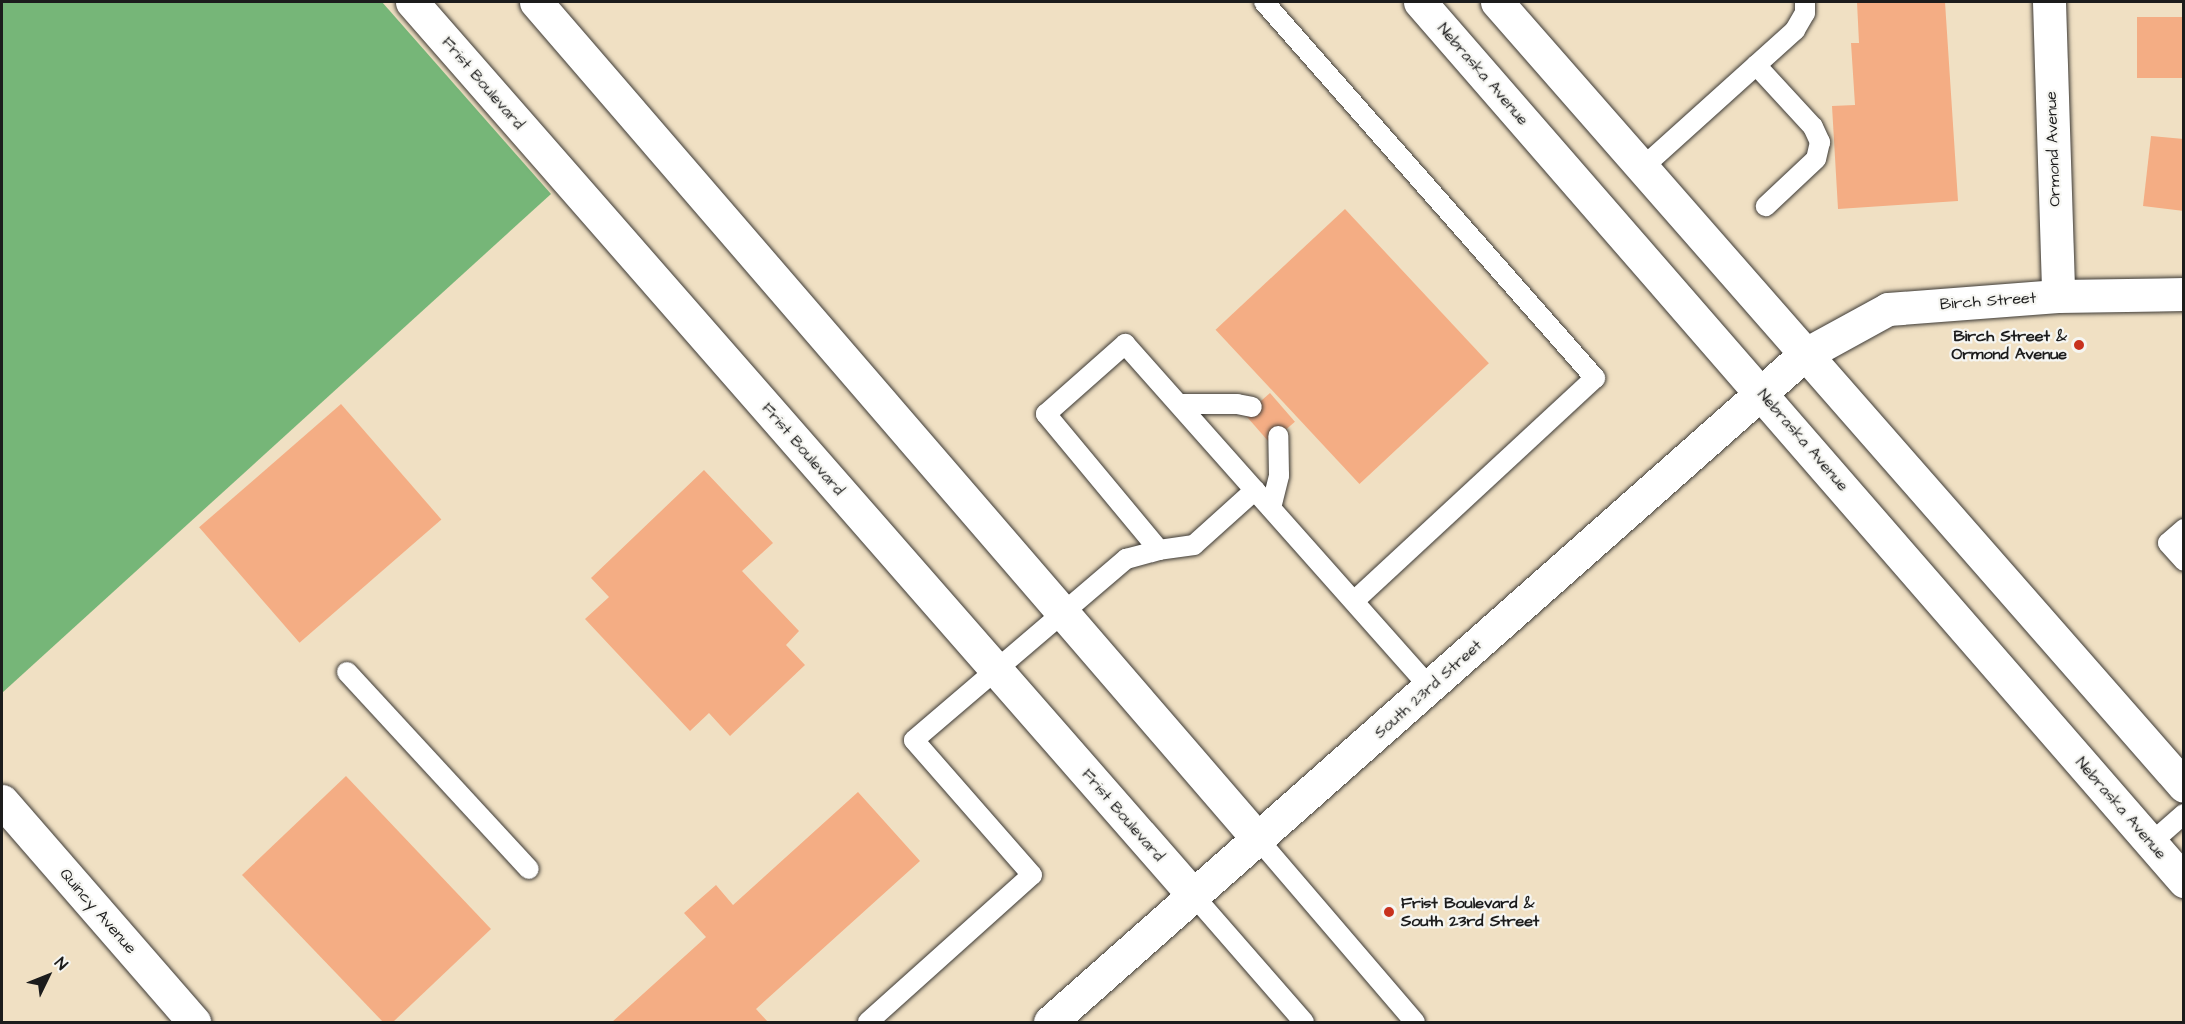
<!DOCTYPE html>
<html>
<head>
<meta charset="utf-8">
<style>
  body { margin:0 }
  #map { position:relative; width:2185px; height:1024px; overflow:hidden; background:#f0e0c3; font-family:"Architects Daughter",sans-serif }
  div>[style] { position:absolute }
  .forest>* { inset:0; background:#76b678 }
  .building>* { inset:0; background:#f4ad84; transform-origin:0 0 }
  .roads { filter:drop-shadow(0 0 2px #3c3935) drop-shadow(0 0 2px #3c3935) }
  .service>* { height:20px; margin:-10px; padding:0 10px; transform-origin:10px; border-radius:10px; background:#fff }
  .minor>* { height:33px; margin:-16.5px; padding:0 16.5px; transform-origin:16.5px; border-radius:16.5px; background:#fff }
  .tertiary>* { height:33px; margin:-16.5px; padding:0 16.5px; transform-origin:16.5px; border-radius:16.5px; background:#fff }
  .dots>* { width:16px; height:16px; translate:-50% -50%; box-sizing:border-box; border:3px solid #f6f6f2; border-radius:50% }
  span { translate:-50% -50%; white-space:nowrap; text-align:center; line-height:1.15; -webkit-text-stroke:4.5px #f6f6f2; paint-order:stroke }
  .street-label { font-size:16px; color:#1c1c1c }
  .poi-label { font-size:16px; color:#1c1c1c; font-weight:700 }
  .right { translate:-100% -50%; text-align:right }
  .left { translate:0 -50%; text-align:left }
  .frame { position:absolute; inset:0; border:3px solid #1c1c1c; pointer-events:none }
  .north { position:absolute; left:18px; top:946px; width:60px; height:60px; -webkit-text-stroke:4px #f6f6f2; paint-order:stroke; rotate:47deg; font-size:16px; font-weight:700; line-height:24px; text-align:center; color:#1c1c1c }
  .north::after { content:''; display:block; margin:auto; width:21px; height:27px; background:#1c1c1c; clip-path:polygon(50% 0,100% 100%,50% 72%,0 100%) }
</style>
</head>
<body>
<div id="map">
  <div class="forest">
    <div style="clip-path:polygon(2px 2px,382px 2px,551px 194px,2px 693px)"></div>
  </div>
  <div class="building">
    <div style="clip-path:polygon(1857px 2px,1945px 2px,1958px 201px,1838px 209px,1832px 106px,1855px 105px,1851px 43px,1859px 43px)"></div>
    <div style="left:2137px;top:17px;width:47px;height:61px"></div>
    <div style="clip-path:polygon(2151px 136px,2184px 139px,2184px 211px,2143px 206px)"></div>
    <div style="left:1345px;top:209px;width:211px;height:177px;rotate:47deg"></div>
    <div style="left:1270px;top:393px;width:38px;height:33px;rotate:49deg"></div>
    <div style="left:341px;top:404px;width:153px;height:188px;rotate:49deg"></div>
    <div style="clip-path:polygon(704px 470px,773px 543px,742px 571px,799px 631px,786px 645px,805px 665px,730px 736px,709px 713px,690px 731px,585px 619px,609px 597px,591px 578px)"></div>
    <div style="clip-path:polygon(346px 776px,491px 929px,393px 1022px,383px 1022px,242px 875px)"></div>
    <div style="clip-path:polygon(858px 792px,920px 861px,756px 1009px,768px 1022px,612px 1022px,706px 937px,684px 913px,716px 885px,733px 905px)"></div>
  </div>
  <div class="roads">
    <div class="service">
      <div style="left:1264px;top:2px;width:501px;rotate:48.64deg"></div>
      <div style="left:1595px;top:378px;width:328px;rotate:137.2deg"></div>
      <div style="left:1756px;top:65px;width:84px;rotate:47.4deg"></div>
      <div style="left:1813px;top:127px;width:17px;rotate:65deg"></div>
      <div style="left:1820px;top:142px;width:17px;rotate:103deg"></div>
      <div style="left:1816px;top:159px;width:69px;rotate:136.8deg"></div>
      <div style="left:1642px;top:168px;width:206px;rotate:-42deg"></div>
      <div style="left:1795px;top:30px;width:20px;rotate:-60deg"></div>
      <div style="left:1805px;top:13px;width:11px;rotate:-90deg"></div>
      <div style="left:1179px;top:404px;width:58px"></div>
      <div style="left:1237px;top:404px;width:15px;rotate:11deg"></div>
      <div style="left:1255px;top:490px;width:82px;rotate:138deg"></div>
      <div style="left:1194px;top:545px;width:35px;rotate:172deg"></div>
      <div style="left:1159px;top:550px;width:177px;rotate:-129.7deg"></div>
      <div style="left:1046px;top:414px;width:106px;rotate:-41.5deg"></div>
      <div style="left:1125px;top:344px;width:459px;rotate:48.4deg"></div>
      <div style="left:1271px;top:508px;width:34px;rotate:-76deg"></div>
      <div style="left:1279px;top:475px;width:39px;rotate:-91deg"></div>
      <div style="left:2184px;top:529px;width:21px;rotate:139deg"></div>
      <div style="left:2168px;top:543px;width:24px;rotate:48deg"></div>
      <div style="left:347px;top:672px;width:268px;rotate:47.3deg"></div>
      <div style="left:1258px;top:839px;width:241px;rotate:49.4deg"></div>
      <div style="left:2151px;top:843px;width:44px;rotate:-41.3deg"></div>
      <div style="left:1194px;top:896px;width:167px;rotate:48.9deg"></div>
      <div style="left:868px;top:1022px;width:220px;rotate:-41.9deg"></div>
      <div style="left:1032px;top:875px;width:179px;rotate:-131.2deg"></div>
      <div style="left:914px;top:740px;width:279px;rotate:-40.5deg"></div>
      <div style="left:1126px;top:559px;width:34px;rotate:-15deg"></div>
    </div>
    <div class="minor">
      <div style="left:412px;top:2px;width:1188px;rotate:48.82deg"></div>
      <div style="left:536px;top:2px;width:1105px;rotate:49.22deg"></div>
      <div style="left:2049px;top:2px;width:294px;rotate:88.2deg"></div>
      <div style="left:2px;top:801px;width:293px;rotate:49deg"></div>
      <div style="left:1050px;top:1022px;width:1007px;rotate:-41.5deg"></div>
      <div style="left:1804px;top:355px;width:96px;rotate:-28.7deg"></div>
      <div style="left:1888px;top:309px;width:170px;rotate:-4.4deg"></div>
      <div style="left:2058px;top:296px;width:126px;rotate:-0.9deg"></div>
    </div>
    <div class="tertiary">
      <div style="left:1420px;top:2px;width:1165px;rotate:49deg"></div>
      <div style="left:1497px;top:2px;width:1042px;rotate:48.77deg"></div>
    </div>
  </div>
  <div class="dots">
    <div style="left:2079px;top:345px;background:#c8321e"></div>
    <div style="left:1389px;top:912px;background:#c8321e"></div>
  </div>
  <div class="street-label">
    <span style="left:1483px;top:74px;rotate:49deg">Nebraska Avenue</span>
    <span style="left:483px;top:83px;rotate:49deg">Frist Boulevard</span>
    <span style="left:2053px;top:149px;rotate:-92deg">Ormond Avenue</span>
    <span style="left:1988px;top:301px;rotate:-4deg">Birch Street</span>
    <span style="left:1803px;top:440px;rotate:49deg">Nebraska Avenue</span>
    <span style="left:803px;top:449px;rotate:49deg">Frist Boulevard</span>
    <span style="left:1428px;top:689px;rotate:-42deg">South 23rd Street</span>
    <span style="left:2121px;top:808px;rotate:49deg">Nebraska Avenue</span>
    <span style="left:1123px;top:815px;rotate:49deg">Frist Boulevard</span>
    <span style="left:98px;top:911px;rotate:49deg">Quincy Avenue</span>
  </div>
  <div class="poi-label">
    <span class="right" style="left:2067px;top:345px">Birch Street &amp;<br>Ormond Avenue</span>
    <span class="left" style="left:1401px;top:912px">Frist Boulevard &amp;<br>South 23rd Street</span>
  </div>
  <div class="frame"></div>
  <div class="north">N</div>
</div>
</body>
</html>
